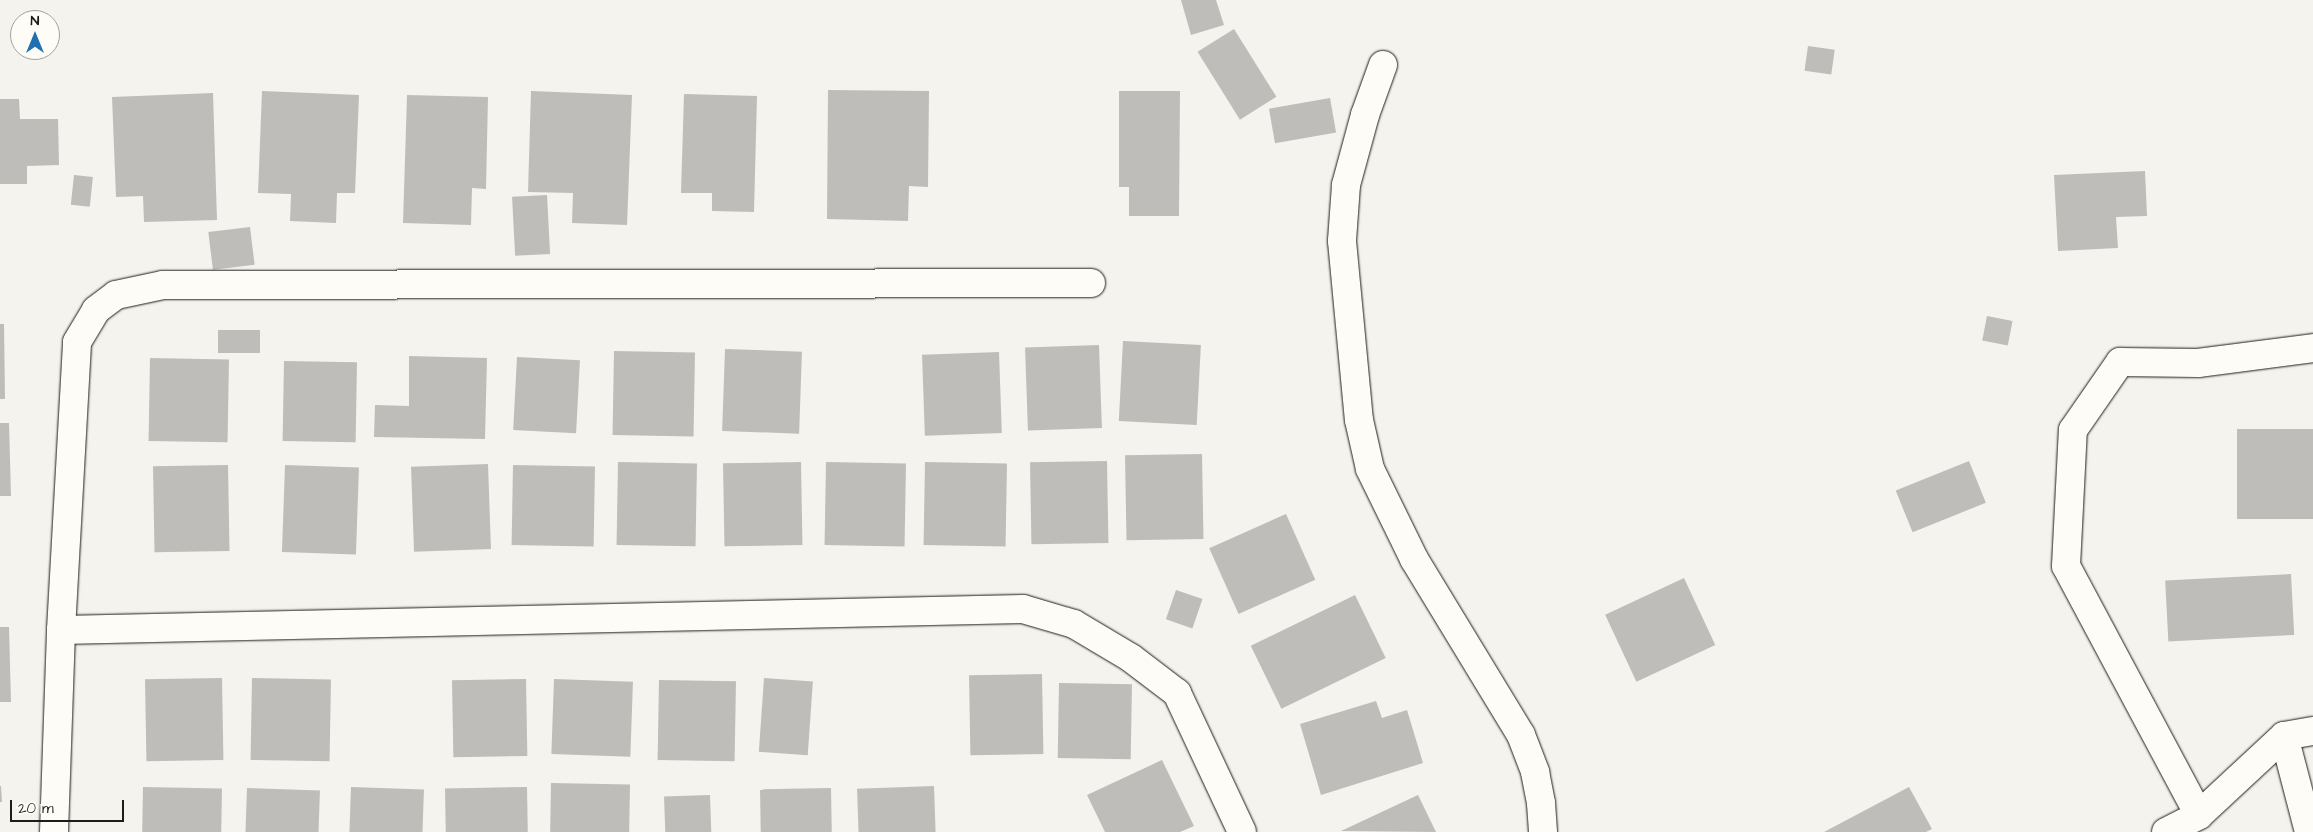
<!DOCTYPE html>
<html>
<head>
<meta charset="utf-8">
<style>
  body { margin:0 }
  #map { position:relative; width:2313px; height:832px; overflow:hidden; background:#f4f3ee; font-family:"Architects Daughter",sans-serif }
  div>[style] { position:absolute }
  .building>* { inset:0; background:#bebdba; transform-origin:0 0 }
  .roads { filter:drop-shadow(0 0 1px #1c1c1c) drop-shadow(0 0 1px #1c1c1c) }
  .minor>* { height:28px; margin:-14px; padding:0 14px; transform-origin:14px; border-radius:14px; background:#fdfcf7 }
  span { translate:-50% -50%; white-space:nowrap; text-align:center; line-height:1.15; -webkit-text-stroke:5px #fdfcf7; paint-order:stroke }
  .north { position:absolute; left:10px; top:10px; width:50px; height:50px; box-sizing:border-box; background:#fdfcf7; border:1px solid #a3a29f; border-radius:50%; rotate:0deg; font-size:14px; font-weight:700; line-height:20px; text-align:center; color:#1c1c1c }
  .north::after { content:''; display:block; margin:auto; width:18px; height:22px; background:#1f6fb2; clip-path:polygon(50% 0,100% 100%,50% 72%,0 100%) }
  .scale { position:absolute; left:10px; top:800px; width:114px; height:22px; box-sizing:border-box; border:2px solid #1c1c1c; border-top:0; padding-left:6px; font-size:15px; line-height:18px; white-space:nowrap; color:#1c1c1c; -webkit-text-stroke:4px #fdfcf7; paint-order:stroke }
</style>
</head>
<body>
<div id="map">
  <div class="building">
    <div style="clip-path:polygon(1181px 0,1216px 0,1224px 25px,1191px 35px)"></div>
    <div style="left:1234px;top:29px;width:80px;height:43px;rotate:58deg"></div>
    <div style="left:1808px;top:46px;width:27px;height:25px;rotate:8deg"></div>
    <div style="clip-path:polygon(828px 90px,929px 91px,928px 187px,909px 186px,908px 221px,827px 219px)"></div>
    <div style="clip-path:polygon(262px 91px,359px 95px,355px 193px,337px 193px,336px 223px,290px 221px,291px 194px,258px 193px)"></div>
    <div style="clip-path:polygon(531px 91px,632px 95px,627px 225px,572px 223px,573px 193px,528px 192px)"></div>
    <div style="clip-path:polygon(1119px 91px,1180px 91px,1179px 216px,1129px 216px,1129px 187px,1119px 187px)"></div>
    <div style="clip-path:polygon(213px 93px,217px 220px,144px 222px,143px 196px,116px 197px,112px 97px)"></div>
    <div style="clip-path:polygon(684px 94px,757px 96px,754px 212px,712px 211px,712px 193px,681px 193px)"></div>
    <div style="clip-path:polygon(407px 95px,488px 97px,486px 189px,472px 188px,471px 225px,403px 223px)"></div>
    <div style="left:1330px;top:98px;width:35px;height:62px;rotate:80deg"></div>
    <div style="clip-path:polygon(0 99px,19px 99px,20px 119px,58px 119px,59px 165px,27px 166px,27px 184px,0 184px)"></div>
    <div style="clip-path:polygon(2145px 171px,2147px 216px,2116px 217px,2118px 248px,2058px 251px,2054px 175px)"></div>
    <div style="left:74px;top:175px;width:19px;height:30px;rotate:6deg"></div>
    <div style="left:547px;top:195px;width:59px;height:35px;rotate:87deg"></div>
    <div style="left:250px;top:227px;width:38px;height:42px;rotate:83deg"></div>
    <div style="left:1987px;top:316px;width:26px;height:25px;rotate:11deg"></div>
    <div style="clip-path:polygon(0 324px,4px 324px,5px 399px,0 399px)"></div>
    <div style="left:260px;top:330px;width:23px;height:42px;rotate:90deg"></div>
    <div style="left:1123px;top:341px;width:78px;height:80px;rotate:3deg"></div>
    <div style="left:1099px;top:345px;width:83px;height:74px;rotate:88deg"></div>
    <div style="left:725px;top:349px;width:77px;height:82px;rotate:2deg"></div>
    <div style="left:614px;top:351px;width:81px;height:84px;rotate:1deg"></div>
    <div style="left:999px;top:352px;width:81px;height:77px;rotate:88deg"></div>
    <div style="clip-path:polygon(409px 356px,487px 358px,485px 439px,374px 437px,375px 405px,409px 406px)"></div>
    <div style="left:517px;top:357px;width:63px;height:73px;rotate:3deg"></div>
    <div style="left:150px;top:358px;width:79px;height:83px;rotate:1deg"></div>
    <div style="left:284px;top:361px;width:73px;height:80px;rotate:1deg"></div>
    <div style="clip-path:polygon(0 423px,9px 423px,11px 496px,0 496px)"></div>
    <div style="left:2313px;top:429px;width:90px;height:76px;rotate:90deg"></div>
    <div style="left:1202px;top:454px;width:85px;height:77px;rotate:89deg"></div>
    <div style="left:1107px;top:461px;width:82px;height:77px;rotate:89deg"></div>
    <div style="left:1969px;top:461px;width:45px;height:79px;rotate:68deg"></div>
    <div style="left:618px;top:462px;width:79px;height:83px;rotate:1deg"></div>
    <div style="left:801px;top:462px;width:83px;height:78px;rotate:89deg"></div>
    <div style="left:826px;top:462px;width:80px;height:83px;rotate:1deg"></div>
    <div style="left:925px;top:462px;width:82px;height:83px;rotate:1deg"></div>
    <div style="left:488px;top:464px;width:85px;height:77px;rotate:88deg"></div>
    <div style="left:228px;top:465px;width:86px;height:75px;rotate:89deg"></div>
    <div style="left:285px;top:465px;width:74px;height:87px;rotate:2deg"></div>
    <div style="left:513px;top:465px;width:82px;height:80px;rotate:1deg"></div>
    <div style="left:1286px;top:514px;width:72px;height:84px;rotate:66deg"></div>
    <div style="left:2291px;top:574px;width:61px;height:126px;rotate:87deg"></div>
    <div style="left:1684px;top:578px;width:74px;height:87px;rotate:65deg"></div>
    <div style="left:1176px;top:590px;width:28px;height:31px;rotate:19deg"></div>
    <div style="left:1355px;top:595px;width:70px;height:116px;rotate:64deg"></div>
    <div style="clip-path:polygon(0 627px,9px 627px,11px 702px,0 702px)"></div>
    <div style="left:1042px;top:674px;width:80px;height:73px;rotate:89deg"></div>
    <div style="left:222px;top:678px;width:82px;height:77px;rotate:89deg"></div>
    <div style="left:252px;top:678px;width:79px;height:82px;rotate:1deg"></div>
    <div style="left:764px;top:678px;width:49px;height:74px;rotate:4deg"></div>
    <div style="left:526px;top:679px;width:77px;height:74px;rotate:89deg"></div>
    <div style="left:554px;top:679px;width:79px;height:75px;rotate:2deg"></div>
    <div style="left:659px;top:680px;width:77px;height:80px;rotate:1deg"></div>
    <div style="left:1059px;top:683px;width:73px;height:75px;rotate:1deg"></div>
    <div style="clip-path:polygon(1376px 701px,1382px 718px,1407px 710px,1423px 763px,1321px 795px,1300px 724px)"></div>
    <div style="clip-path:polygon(1162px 760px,1194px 826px,1180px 832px,1105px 832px,1087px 795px)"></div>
    <div style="left:551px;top:783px;width:79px;height:49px;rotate:1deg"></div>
    <div style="clip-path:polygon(0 786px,1px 786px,2px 802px,0 802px)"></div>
    <div style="left:934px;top:786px;width:46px;height:77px;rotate:88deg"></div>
    <div style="left:143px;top:787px;width:79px;height:45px;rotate:1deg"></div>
    <div style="left:351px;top:787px;width:73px;height:45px;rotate:2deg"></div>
    <div style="left:527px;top:787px;width:45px;height:82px;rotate:89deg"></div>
    <div style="clip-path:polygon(1909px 787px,1932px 829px,1926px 832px,1824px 832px)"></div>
    <div style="left:247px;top:788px;width:73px;height:44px;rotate:2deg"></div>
    <div style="left:831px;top:788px;width:44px;height:71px;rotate:89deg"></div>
    <div style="left:710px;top:795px;width:37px;height:46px;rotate:88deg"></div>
    <div style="clip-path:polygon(1418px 795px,1436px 832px,1341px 831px)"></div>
  </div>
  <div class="roads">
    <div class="minor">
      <div style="left:1383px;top:65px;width:53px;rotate:109.8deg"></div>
      <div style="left:1365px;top:115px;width:73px;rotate:105.2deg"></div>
      <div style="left:1346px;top:185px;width:56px;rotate:94.1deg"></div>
      <div style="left:1342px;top:241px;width:180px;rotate:84.6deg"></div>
      <div style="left:1359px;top:420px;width:50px;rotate:77.3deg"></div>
      <div style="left:1370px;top:469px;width:100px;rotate:63.9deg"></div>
      <div style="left:1414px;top:559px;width:206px;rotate:58.7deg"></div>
      <div style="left:1521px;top:735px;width:40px;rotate:69deg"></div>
      <div style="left:1535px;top:772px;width:32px;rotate:79deg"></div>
      <div style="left:1541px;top:803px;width:29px;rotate:86deg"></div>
      <div style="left:61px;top:630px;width:962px;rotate:-1.25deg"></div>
      <div style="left:1023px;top:609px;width:53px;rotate:16.4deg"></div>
      <div style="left:1074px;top:624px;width:66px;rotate:30.8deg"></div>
      <div style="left:1131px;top:658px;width:58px;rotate:37.3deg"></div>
      <div style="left:1177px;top:693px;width:153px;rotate:64.9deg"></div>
      <div style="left:2284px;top:736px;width:99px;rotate:75.4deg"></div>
      <div style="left:2199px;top:815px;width:116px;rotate:-42.9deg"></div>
      <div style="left:2284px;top:736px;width:29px;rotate:-10deg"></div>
      <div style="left:54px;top:832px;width:202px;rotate:-88deg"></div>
      <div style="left:61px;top:630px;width:288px;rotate:-86.8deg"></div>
      <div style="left:77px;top:342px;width:37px;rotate:-59deg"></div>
      <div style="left:96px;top:310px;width:25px;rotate:-37deg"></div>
      <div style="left:116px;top:295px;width:48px;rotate:-12deg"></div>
      <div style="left:163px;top:285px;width:928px;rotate:-0.12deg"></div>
      <div style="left:2166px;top:832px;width:37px;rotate:-27deg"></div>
      <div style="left:2199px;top:815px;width:282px;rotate:-118.1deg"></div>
      <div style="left:2066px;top:566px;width:136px;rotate:-87.1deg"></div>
      <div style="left:2073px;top:430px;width:83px;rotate:-55.3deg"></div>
      <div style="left:2120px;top:362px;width:78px;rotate:0.7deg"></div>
      <div style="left:2198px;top:363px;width:116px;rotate:-7.4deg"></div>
    </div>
  </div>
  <div class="north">N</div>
  <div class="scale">20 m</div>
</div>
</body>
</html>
